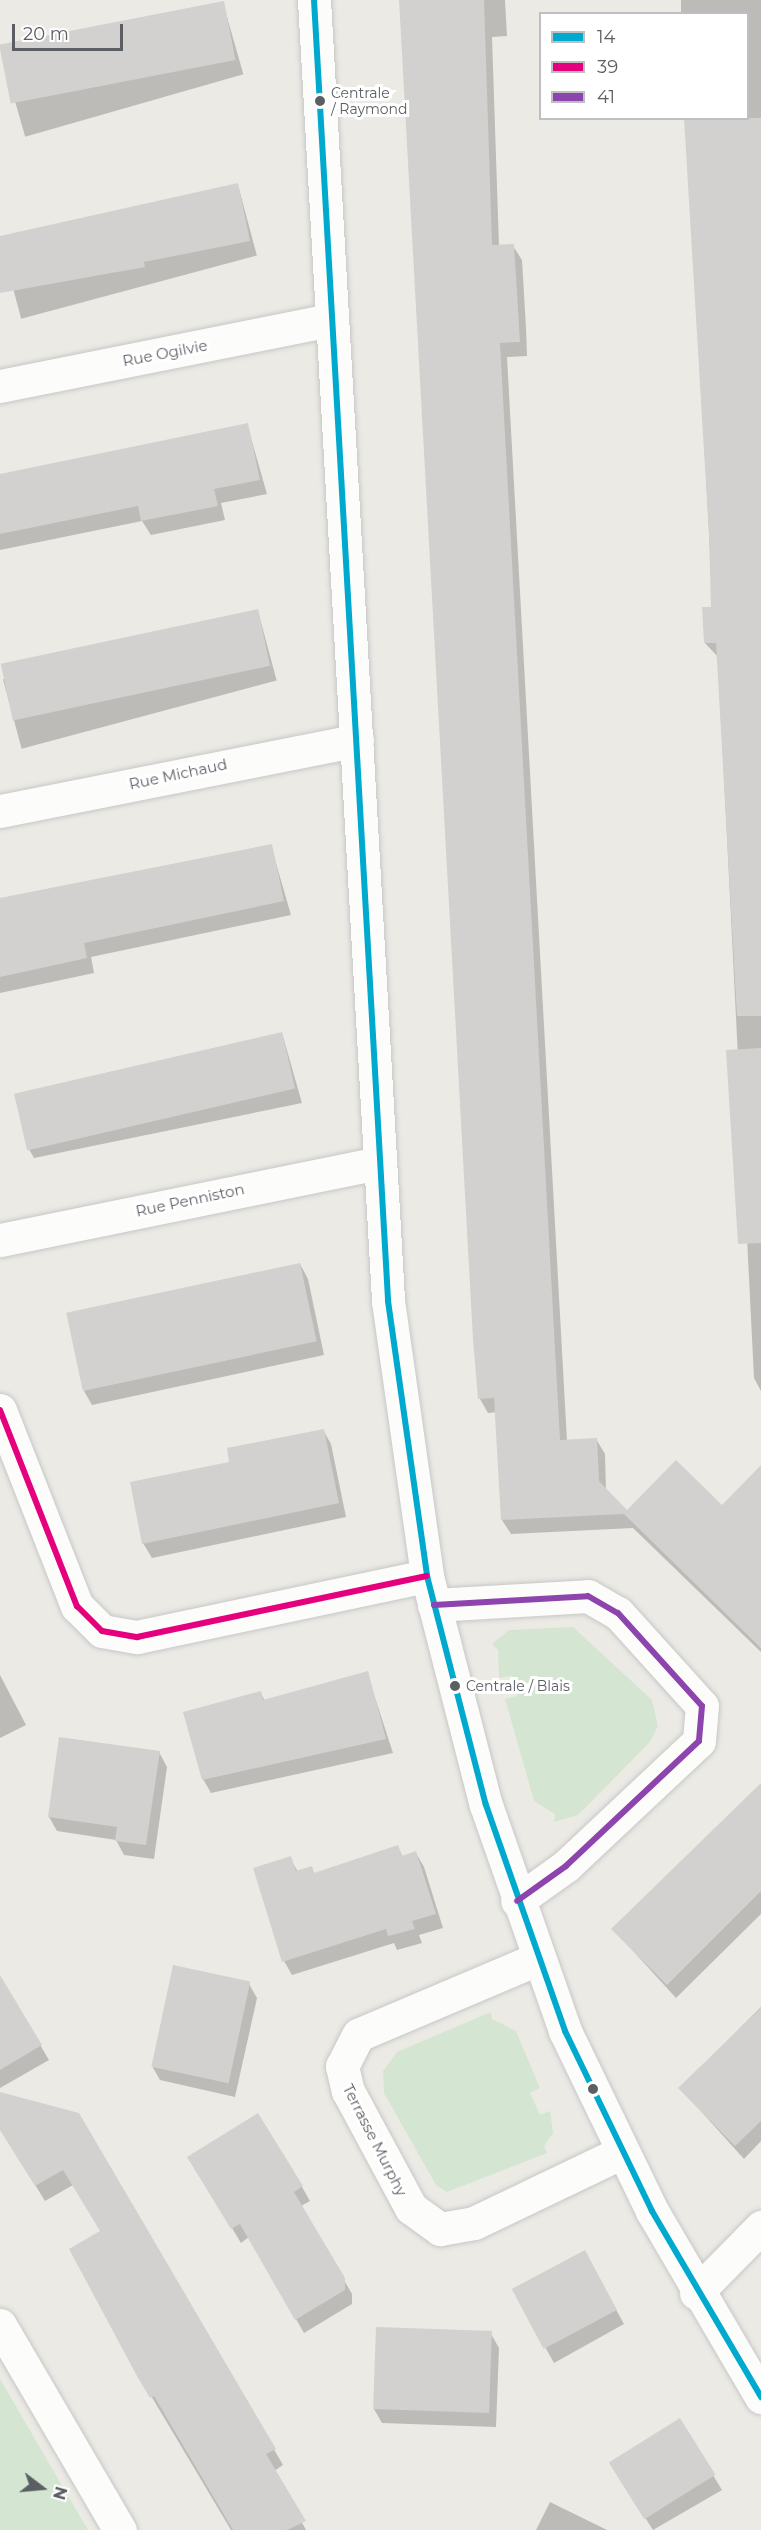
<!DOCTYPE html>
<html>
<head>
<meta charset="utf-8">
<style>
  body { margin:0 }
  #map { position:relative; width:761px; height:2530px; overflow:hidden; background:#ebeae5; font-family:Montserrat,sans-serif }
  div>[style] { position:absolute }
  .green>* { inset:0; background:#d4e6d1 }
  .shadow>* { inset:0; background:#0003; transform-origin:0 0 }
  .building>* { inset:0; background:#d2d1cf; transform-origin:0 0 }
  .roads { filter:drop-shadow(0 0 2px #c7c7c7) drop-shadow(0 0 2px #c7c7c7) }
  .minor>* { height:33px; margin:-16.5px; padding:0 16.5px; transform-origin:16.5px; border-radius:16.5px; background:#fcfcfb }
  .tertiary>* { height:33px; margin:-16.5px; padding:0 16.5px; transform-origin:16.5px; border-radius:16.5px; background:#fcfcfb }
  .secondary>* { height:33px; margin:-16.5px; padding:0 16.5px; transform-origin:16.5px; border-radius:16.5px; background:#fcfcfb }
  .bus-1>* { height:6px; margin:-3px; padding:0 3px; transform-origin:3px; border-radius:3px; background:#00a9ce }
  .bus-2>* { height:6px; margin:-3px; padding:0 3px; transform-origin:3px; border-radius:3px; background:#e5007d }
  .bus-3>* { height:6px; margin:-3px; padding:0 3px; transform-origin:3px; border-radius:3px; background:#8e44ad }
  .dots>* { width:16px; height:16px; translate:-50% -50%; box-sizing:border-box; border:3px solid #fff; border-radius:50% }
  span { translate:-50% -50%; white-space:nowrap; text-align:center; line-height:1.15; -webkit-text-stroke:6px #fff; paint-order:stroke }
  .bus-label { font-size:14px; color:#5b5f63 }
  .left { translate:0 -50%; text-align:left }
  .street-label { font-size:15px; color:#5b5f63 }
  .legend { position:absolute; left:539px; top:12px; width:210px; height:108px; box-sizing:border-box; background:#fff; border:2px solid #bdbfc1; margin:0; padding:8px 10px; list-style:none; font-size:18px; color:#5b5f63 }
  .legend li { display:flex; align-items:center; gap:12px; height:30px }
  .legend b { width:30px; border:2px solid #bdbfc1 }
  .north { position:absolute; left:12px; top:2458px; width:60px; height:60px; -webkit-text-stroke:4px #fff; paint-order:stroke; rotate:106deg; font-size:16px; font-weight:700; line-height:24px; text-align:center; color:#5b5f63 }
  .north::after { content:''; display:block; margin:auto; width:21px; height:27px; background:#5b5f63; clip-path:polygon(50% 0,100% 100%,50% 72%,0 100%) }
  .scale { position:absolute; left:12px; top:24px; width:111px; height:27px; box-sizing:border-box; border:3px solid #5b5f63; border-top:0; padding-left:8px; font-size:18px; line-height:21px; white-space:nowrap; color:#5b5f63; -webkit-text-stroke:4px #fff; paint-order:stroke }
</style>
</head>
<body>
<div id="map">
  <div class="green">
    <div style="clip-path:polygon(573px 1627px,652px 1700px,658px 1726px,650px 1742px,578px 1815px,554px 1822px,555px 1814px,534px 1801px,505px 1699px,517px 1696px,512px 1676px,499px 1678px,498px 1650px,492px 1644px,509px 1630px)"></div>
    <div style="clip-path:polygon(491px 2012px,492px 2019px,516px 2031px,540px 2088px,530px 2093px,540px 2115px,550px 2111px,553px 2133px,544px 2146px,547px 2153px,447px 2192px,436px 2185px,384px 2093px,383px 2071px,397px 2052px)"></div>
    <div style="clip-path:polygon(0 2379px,43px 2453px,88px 2530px,0 2530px)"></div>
  </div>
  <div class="shadow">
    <div style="clip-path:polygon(400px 0,505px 0,507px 36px,492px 37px,499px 246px,513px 246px,522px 260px,526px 328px,527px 356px,507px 357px,567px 1441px,596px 1439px,605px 1454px,606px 1491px,627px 1512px,722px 1507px,761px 1467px,761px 1652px,633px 1528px,511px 1534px,502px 1520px,497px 1412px,488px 1413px,480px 1399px)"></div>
    <div style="clip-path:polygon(681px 0,761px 0,761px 1391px,754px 1378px,718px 657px,705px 643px,713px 608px,687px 118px,748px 118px,748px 14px,681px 14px)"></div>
    <div style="left:223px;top:3px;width:74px;height:227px;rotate:74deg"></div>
    <div style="left:238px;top:185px;width:73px;height:244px;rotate:75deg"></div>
    <div style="clip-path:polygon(247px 424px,267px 494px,221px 503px,225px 520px,151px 535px,142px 521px,0 550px,0 475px)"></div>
    <div style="left:258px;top:611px;width:72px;height:264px;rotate:75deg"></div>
    <div style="clip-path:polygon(271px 846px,291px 915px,91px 957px,94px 973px,0 993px,0 900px)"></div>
    <div style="clip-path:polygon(282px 1033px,302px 1103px,34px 1158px,26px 1144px)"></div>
    <div style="clip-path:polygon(300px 1264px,308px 1279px,324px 1355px,92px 1405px,84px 1391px)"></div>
    <div style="clip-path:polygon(323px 1430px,331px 1444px,346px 1517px,152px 1558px,143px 1543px,231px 1463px)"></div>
    <div style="clip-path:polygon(367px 1673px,393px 1753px,211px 1793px,203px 1779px,260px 1692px,265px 1701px)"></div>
    <div style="clip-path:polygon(0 1675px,26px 1725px,0 1738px)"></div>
    <div style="clip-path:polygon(159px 1752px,167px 1767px,154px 1859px,124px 1855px,116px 1840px,57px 1831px,49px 1817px)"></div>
    <div style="clip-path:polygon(761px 1785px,761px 1914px,676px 1998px,613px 1929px)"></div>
    <div style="clip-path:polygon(398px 1847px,403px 1857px,416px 1853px,424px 1867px,443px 1928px,419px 1935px,422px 1943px,397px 1950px,394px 1943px,292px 1975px,284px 1961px,290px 1858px,298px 1872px,311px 1868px,315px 1874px)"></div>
    <div style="clip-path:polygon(0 1977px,49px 2060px,0 2088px)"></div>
    <div style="clip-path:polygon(249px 1984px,257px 1998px,235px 2097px,160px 2080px,152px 2066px)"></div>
    <div style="clip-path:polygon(761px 2007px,761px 2141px,744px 2159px,680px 2088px)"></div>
    <div style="clip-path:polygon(78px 2114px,283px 2465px,274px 2471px,306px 2530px,231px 2530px,119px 2342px,123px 2340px,102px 2232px,73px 2185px,45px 2201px,10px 2144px)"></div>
    <div style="clip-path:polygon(189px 2157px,302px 2187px,310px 2201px,301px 2206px,352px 2294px,352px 2304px,304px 2333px,249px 2237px,241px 2243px)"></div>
    <div style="clip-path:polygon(592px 2266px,624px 2324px,554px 2363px,514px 2291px)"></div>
    <div style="clip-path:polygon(491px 2334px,499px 2348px,496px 2427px,382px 2423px,374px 2409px)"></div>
    <div style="clip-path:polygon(679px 2420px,722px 2490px,653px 2530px,619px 2477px)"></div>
    <div style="clip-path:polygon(550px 2502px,607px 2530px,536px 2530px)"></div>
  </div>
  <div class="building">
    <div style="clip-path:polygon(399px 0,484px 0,492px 245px,514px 244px,520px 342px,500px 343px,560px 1440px,597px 1438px,599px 1481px,627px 1510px,676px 1460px,722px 1505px,761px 1465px,761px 1648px,624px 1514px,501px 1520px,494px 1398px,478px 1399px,473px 1339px)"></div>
    <div style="left:224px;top:1px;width:60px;height:229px;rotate:79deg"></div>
    <div style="clip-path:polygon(684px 118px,761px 118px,761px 1016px,737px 1016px,716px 643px,704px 643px,702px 607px,711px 607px,709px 534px)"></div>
    <div style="clip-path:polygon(238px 183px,250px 241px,144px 262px,145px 267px,0 293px,0 236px)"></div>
    <div style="clip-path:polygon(248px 423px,260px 480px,214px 489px,218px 506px,141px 521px,138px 506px,0 534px,0 474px)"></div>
    <div style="left:258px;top:609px;width:58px;height:263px;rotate:78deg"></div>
    <div style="clip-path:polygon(272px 844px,284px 901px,84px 943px,87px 958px,0 977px,0 898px)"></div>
    <div style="left:282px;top:1032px;width:58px;height:275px;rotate:77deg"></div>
    <div style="clip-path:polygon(761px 1048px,761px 1243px,738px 1244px,726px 1050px)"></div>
    <div style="left:300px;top:1263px;width:80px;height:239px;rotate:78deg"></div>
    <div style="clip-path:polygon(324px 1429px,339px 1503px,142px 1544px,130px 1482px,229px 1462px,227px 1448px)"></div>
    <div style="clip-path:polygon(368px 1671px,386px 1739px,202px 1780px,183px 1712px,261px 1691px,263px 1700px)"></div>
    <div style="clip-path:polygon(59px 1737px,160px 1751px,146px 1845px,115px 1841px,117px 1827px,48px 1817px)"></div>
    <div style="clip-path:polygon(761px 1783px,761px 1891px,667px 1985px,611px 1929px)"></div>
    <div style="clip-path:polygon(398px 1845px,402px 1856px,416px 1851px,436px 1914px,412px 1921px,415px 1929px,388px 1936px,386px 1929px,282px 1962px,253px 1868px,291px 1856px,296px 1871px,312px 1866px,314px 1873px)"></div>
    <div style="left:173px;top:1965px;width:79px;height:104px;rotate:12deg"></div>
    <div style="clip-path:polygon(0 1975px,42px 2045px,0 2070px)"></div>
    <div style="clip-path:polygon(761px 2008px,761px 2121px,735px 2146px,678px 2088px)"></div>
    <div style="clip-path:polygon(0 2092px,79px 2113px,276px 2449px,266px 2454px,306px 2521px,287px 2530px,233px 2530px,154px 2396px,150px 2398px,137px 2376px,69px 2249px,100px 2231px,63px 2170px,35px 2186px,0 2130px)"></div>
    <div style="clip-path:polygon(258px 2113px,303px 2186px,294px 2192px,345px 2278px,345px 2290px,295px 2320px,240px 2224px,231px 2229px,187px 2157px)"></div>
    <div style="left:585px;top:2250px;width:68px;height:83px;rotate:62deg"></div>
    <div style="left:376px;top:2327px;width:116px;height:82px;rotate:2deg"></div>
    <div style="left:680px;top:2418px;width:67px;height:84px;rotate:58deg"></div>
  </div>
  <div class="roads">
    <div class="minor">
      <div style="left:0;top:386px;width:338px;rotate:-11.3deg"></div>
      <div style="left:0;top:811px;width:364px;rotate:-11.2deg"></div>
      <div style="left:0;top:1240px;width:388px;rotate:-11.5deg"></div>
      <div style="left:0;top:1410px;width:211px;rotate:68.6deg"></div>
      <div style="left:77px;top:1606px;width:35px;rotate:45deg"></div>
      <div style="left:102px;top:1631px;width:36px;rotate:10deg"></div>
      <div style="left:137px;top:1637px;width:296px;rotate:-11.9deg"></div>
      <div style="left:434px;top:1605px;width:154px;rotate:-3.3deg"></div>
      <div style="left:588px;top:1596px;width:34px;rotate:30deg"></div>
      <div style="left:618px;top:1613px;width:125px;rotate:47.9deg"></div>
      <div style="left:702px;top:1706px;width:35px;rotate:95deg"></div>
      <div style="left:699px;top:1741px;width:183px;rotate:136.8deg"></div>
      <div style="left:566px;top:1866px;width:60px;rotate:144.5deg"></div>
      <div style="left:537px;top:1959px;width:194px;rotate:157deg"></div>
      <div style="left:358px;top:2035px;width:35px;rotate:117deg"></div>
      <div style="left:342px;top:2066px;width:26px;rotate:77deg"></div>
      <div style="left:348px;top:2091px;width:133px;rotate:61.7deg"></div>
      <div style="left:411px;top:2208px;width:36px;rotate:36deg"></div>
      <div style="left:440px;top:2229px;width:35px;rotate:-10deg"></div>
      <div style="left:474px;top:2223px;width:162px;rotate:-25.6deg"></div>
      <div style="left:696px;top:2293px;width:93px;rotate:-45.4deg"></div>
    </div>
    <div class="tertiary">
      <div style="left:314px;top:0;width:1303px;rotate:86.74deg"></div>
      <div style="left:388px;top:1301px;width:278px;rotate:81.9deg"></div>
      <div style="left:427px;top:1576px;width:236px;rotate:75.6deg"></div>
      <div style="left:486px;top:1805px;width:239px;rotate:70.7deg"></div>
      <div style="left:565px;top:2031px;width:200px;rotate:64.2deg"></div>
      <div style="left:652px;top:2211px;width:216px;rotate:59.6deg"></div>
    </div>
    <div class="secondary">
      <div style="left:0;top:2325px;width:238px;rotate:59.7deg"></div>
    </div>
  </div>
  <div class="bus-1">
    <div style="left:314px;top:0;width:1303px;rotate:86.74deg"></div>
    <div style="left:388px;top:1301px;width:278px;rotate:81.9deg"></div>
    <div style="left:427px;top:1576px;width:236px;rotate:75.6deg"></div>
    <div style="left:486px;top:1805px;width:239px;rotate:70.7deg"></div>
    <div style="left:565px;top:2031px;width:200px;rotate:64.2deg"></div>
    <div style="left:652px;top:2211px;width:216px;rotate:59.6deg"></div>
  </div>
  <div class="bus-2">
    <div style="left:0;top:1410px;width:211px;rotate:68.6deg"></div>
    <div style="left:77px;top:1606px;width:35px;rotate:45deg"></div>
    <div style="left:102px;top:1631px;width:36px;rotate:10deg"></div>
    <div style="left:137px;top:1637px;width:296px;rotate:-11.9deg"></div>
  </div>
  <div class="bus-3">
    <div style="left:434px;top:1605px;width:154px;rotate:-3.3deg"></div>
    <div style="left:588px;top:1596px;width:34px;rotate:30deg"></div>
    <div style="left:618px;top:1613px;width:125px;rotate:47.9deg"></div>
    <div style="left:702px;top:1706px;width:35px;rotate:95deg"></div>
    <div style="left:699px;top:1741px;width:183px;rotate:136.8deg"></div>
    <div style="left:566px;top:1866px;width:60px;rotate:144.5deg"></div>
  </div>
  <div class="dots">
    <div style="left:320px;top:101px;background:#5b5f63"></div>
    <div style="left:455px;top:1686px;background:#5b5f63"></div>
    <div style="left:593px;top:2089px;background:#5b5f63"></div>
  </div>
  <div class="bus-label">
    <span class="left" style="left:331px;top:101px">Centrale<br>/ Raymond</span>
    <span class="left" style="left:466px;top:1686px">Centrale / Blais</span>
  </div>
  <div class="street-label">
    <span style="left:165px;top:353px;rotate:-11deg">Rue Ogilvie</span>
    <span style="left:178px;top:774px;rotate:-12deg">Rue Michaud</span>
    <span style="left:190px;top:1200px;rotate:-12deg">Rue Penniston</span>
    <span style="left:375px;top:2140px;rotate:63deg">Terrasse Murphy</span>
  </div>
  <ul class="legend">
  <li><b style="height:8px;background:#00a9ce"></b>14</li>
  <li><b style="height:8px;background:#e5007d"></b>39</li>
  <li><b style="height:8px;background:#8e44ad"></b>41</li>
  </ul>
  <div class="north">N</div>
  <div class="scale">20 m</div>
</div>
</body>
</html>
